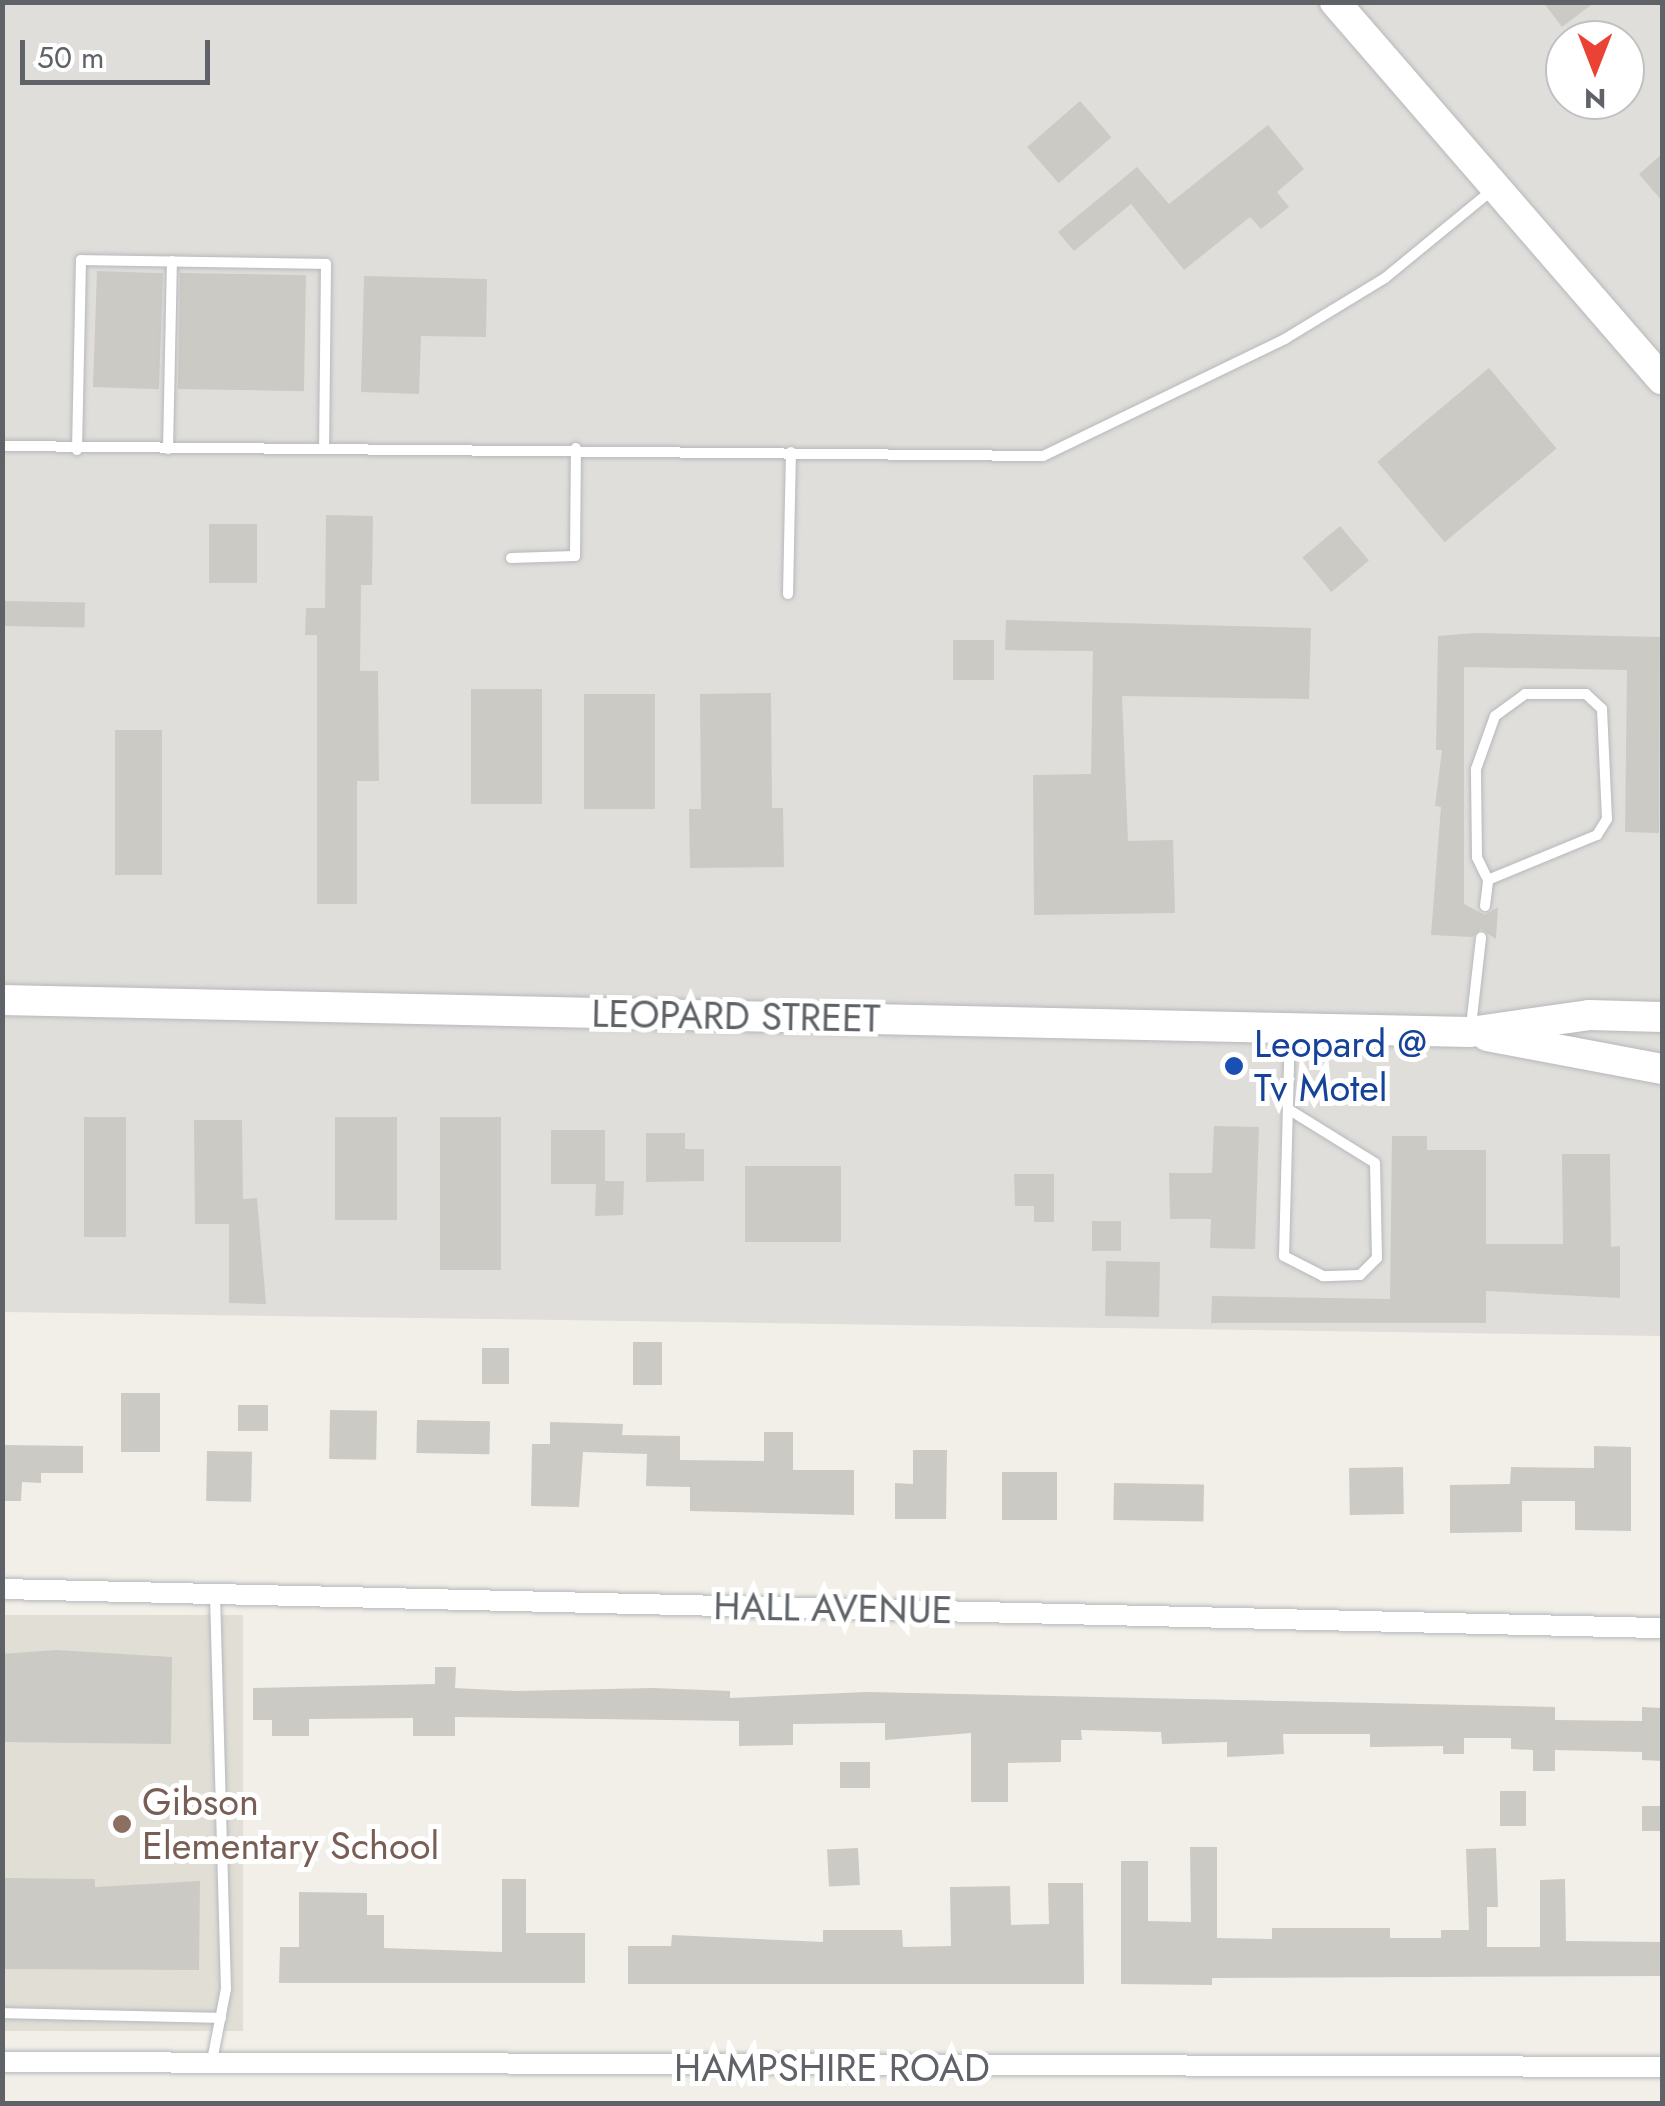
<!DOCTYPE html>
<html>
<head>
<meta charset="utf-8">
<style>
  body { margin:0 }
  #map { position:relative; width:1665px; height:2106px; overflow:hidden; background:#f1efe8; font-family:Jost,sans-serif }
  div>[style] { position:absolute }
  .industrial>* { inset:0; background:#e0deda }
  .education>* { inset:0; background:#e1ded6; transform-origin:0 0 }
  .building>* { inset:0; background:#cccac5; transform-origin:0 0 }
  .roads { filter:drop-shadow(0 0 2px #b5b8bc) drop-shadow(0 0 2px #b5b8bc) }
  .lane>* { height:10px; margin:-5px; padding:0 5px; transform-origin:5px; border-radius:5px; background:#fff }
  .street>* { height:20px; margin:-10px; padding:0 10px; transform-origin:10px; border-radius:10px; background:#fff }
  .secondary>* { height:30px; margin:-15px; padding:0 15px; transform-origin:15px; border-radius:15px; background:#fff }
  .dots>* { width:28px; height:28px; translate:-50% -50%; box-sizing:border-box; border:5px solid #fff; border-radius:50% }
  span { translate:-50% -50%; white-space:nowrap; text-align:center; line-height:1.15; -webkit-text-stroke:10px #fff; paint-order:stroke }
  .street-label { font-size:38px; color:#5f6368 }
  .transit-label { font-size:38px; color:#164399 }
  .left { translate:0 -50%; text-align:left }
  .education-label { font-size:38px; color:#785e54 }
  .frame { position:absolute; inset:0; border:5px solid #5f6368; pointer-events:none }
  .north { position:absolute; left:1545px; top:20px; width:100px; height:100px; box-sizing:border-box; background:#fff; border:2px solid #bfc1c3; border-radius:50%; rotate:180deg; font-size:28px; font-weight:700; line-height:40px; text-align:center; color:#5f6368 }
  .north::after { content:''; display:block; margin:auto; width:35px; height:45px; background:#ea4335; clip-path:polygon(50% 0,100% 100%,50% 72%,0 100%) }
  .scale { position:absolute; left:20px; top:40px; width:190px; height:45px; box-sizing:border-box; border:5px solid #5f6368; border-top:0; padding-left:12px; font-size:30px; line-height:35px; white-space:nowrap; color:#5f6368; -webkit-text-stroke:8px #fff; paint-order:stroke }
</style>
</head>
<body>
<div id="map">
  <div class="industrial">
    <div style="clip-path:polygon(evenodd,3px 3px,1662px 3px,1662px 1336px,3px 1312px,3px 3px,1565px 40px,1625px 40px,1625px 100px,1565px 100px,1565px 40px)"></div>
  </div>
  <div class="education">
    <div style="left:3px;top:1615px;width:240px;height:416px"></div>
  </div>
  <div class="building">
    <div style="clip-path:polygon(1543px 2px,1595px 2px,1562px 27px)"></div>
    <div style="left:1080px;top:101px;width:48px;height:70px;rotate:49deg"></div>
    <div style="clip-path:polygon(1268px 125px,1304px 169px,1277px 192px,1289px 207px,1261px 229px,1250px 217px,1184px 270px,1131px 204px,1074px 251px,1058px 232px,1137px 167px,1169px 204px)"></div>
    <div style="clip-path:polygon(1662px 154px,1662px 201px,1639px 174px)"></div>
    <div style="left:97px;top:271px;width:66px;height:116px;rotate:2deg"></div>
    <div style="left:180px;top:273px;width:126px;height:116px;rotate:1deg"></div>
    <div style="clip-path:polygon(364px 276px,487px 279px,486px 337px,421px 336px,419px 394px,361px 392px)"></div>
    <div style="left:1489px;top:368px;width:105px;height:146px;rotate:50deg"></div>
    <div style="clip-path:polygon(326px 515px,373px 516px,372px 585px,361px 585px,360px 671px,378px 671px,379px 781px,357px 781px,357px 904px,317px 904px,317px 635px,305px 635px,306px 608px,325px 608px)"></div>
    <div style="left:209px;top:524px;width:48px;height:59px"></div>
    <div style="left:1340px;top:526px;width:45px;height:49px;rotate:50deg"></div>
    <div style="left:2px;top:601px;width:83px;height:25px;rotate:1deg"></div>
    <div style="clip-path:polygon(1006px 620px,1311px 628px,1309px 699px,1122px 696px,1128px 841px,1173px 840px,1175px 913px,1034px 915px,1033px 775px,1091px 774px,1093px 651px,1005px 650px)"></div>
    <div style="clip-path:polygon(1474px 633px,1660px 637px,1659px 833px,1625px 832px,1627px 670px,1464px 667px,1464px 904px,1485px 915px,1498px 907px,1496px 939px,1481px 929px,1472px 937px,1431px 935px,1441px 807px,1435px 806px,1442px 750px,1436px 750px,1438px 636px)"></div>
    <div style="left:953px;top:640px;width:41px;height:40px"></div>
    <div style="left:471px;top:689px;width:71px;height:115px"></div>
    <div style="clip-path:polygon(771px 693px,772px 808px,783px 808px,784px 867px,690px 868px,689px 809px,701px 809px,700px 694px)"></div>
    <div style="left:584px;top:694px;width:71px;height:115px"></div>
    <div style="left:115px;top:730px;width:47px;height:145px"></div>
    <div style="left:84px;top:1117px;width:42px;height:120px"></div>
    <div style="left:335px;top:1117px;width:62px;height:103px"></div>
    <div style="left:440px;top:1117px;width:61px;height:153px"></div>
    <div style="clip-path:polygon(194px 1120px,242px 1120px,243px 1199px,257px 1198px,266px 1304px,229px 1303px,229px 1224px,195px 1224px)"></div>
    <div style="clip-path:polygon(1214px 1126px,1259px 1127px,1255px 1249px,1210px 1248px,1211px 1219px,1170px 1219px,1169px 1173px,1212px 1173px)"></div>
    <div style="clip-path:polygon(551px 1130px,605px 1130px,605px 1181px,624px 1181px,623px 1215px,595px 1216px,596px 1184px,551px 1184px)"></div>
    <div style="clip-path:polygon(646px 1133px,685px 1133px,685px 1149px,704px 1149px,704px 1181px,646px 1182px)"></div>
    <div style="clip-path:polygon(1392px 1136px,1427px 1136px,1427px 1150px,1486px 1150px,1486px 1244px,1563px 1244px,1562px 1154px,1610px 1154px,1611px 1247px,1620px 1246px,1620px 1298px,1486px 1291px,1486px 1323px,1211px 1323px,1212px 1296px,1390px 1299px)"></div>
    <div style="left:841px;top:1166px;width:76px;height:96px;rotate:90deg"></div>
    <div style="clip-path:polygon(1014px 1174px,1054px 1174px,1054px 1222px,1034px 1222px,1034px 1206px,1015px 1206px)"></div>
    <div style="left:1092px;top:1221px;width:29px;height:30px"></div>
    <div style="left:1106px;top:1261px;width:54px;height:55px;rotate:1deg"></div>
    <div style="left:633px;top:1342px;width:29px;height:43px"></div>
    <div style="left:482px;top:1348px;width:27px;height:36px"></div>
    <div style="left:121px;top:1393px;width:39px;height:59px"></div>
    <div style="left:238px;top:1405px;width:30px;height:26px"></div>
    <div style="left:330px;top:1410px;width:47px;height:49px;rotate:1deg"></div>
    <div style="left:417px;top:1420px;width:73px;height:33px;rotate:1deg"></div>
    <div style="clip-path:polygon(550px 1422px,623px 1424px,622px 1435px,680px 1436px,680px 1460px,764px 1461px,764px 1432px,793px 1432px,793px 1470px,854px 1470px,854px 1515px,690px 1511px,690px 1487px,646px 1486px,647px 1454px,583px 1452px,579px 1507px,531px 1506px,532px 1444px,550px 1444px)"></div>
    <div style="clip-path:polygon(2px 1445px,83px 1446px,83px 1473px,41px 1473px,41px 1483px,22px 1482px,21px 1501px,2px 1501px)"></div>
    <div style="clip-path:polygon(1594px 1446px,1631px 1447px,1631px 1531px,1575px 1530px,1575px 1501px,1522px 1501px,1522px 1532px,1450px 1533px,1450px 1485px,1510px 1484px,1511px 1467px,1594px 1468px)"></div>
    <div style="clip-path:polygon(913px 1450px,947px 1450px,946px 1519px,895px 1519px,895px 1483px,913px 1484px)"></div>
    <div style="left:207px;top:1451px;width:45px;height:50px;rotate:1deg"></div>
    <div style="left:1403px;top:1467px;width:47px;height:54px;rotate:89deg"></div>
    <div style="left:1002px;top:1472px;width:55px;height:48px"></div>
    <div style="left:1114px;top:1483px;width:90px;height:37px;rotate:1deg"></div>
    <div style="clip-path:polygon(56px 1650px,172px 1657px,171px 1744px,2px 1742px,2px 1654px)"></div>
    <div style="clip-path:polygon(435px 1667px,456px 1667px,455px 1688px,516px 1691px,653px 1688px,730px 1691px,730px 1698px,867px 1692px,1555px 1707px,1555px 1720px,1642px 1721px,1642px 1707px,1662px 1708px,1662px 1761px,1642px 1760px,1642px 1752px,1555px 1750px,1555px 1771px,1533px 1771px,1533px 1750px,1511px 1749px,1511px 1738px,1464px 1738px,1464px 1754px,1443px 1754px,1443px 1746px,1370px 1747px,1370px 1734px,1283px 1734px,1284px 1754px,1227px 1757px,1227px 1742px,1162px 1744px,1161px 1732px,1081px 1730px,1082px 1740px,1061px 1740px,1061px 1762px,1008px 1763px,1008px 1802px,971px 1802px,971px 1733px,885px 1740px,885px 1723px,793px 1724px,793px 1745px,739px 1746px,739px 1721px,455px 1717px,455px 1736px,413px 1736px,413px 1718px,309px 1719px,309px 1736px,272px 1736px,272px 1720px,253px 1720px,253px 1688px,435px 1684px)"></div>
    <div style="left:840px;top:1762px;width:30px;height:26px"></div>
    <div style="left:1500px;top:1791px;width:26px;height:35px"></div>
    <div style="left:1662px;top:1806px;width:25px;height:20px;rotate:90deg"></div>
    <div style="clip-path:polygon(1190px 1847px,1217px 1847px,1217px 1938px,1272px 1939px,1272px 1928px,1390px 1928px,1390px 1938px,1441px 1938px,1441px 1930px,1469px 1930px,1466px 1849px,1496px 1848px,1498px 1907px,1487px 1907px,1487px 1947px,1540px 1947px,1540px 1880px,1565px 1879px,1566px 1941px,1662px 1942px,1662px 1976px,1212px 1978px,1212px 1985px,1121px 1984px,1121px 1861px,1148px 1861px,1148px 1921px,1191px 1922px)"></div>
    <div style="left:858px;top:1848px;width:37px;height:31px;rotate:87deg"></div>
    <div style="clip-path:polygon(2px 1878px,95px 1879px,95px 1887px,200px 1881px,199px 1970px,2px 1969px)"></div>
    <div style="clip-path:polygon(502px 1879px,526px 1879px,526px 1933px,585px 1933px,585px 1983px,279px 1983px,280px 1947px,299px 1947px,299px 1892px,367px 1893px,367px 1915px,384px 1915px,384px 1948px,502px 1952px)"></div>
    <div style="clip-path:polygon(1048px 1883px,1083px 1883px,1084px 1984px,628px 1984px,628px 1946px,671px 1946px,672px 1935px,823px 1942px,823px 1930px,902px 1930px,903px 1947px,951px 1946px,950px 1887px,1010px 1886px,1011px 1925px,1049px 1924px)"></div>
  </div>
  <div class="roads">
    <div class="lane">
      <div style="left:2px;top:446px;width:1041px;rotate:0.55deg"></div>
      <div style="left:1043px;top:456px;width:269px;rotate:-25.8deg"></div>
      <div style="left:1285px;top:339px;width:117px;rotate:-31.4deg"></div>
      <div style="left:1385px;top:278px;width:137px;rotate:-39.4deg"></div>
      <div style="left:168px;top:449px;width:188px;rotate:-88.8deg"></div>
      <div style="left:77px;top:450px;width:190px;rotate:-88.8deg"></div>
      <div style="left:81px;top:260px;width:245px;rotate:0.9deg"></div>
      <div style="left:326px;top:264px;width:182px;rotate:90.6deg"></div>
      <div style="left:511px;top:558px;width:64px;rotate:-1.8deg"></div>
      <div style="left:575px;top:556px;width:108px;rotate:-89.5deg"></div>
      <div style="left:788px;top:594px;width:142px;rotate:-88.8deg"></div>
      <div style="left:1485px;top:906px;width:26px;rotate:-83deg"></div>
      <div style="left:1488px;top:880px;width:25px;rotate:-116deg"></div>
      <div style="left:1477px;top:857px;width:88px;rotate:-90.7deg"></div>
      <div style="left:1476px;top:769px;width:56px;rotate:-70.3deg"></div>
      <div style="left:1495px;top:716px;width:37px;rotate:-36deg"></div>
      <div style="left:1525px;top:694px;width:61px"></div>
      <div style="left:1586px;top:694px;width:22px;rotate:43deg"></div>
      <div style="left:1602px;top:709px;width:110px;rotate:87.4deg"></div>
      <div style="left:1607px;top:819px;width:19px;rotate:122deg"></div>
      <div style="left:1597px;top:835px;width:118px;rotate:157.6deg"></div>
      <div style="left:1471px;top:1026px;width:89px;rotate:-83.5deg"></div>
      <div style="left:1288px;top:1109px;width:102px;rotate:31.8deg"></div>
      <div style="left:1375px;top:1163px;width:95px;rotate:88.8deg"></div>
      <div style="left:1377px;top:1258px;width:24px;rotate:135deg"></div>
      <div style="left:1360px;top:1275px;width:37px;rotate:178deg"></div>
      <div style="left:1323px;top:1276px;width:44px;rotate:-152.9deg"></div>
      <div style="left:1284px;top:1256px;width:222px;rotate:-88.5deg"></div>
      <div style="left:2px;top:2013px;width:219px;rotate:1.3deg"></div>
      <div style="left:211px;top:2066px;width:78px;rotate:-79deg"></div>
      <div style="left:226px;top:1989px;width:395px;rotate:-91.6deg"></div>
    </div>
    <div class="street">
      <div style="left:2px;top:1589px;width:1660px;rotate:1.35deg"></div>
      <div style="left:2px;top:2062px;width:1660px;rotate:0.17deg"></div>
    </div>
    <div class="secondary">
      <div style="left:1335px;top:2px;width:499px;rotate:49.1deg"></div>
      <div style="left:2px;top:1000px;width:1468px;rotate:1.25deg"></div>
      <div style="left:1470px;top:1032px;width:120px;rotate:-8.1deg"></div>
      <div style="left:1589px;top:1015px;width:73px;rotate:1.6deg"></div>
      <div style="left:1487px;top:1036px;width:178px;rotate:10.7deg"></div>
    </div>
  </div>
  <div class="dots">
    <div style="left:1234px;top:1066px;background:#1a4fb4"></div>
    <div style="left:122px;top:1824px;background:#8d6e63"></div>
  </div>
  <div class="street-label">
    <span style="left:736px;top:1016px;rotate:1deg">LEOPARD STREET</span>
    <span style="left:833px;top:1608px;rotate:1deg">HALL AVENUE</span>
    <span style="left:832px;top:2068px">HAMPSHIRE ROAD</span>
  </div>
  <div class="transit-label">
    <span class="left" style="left:1254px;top:1066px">Leopard @<br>Tv Motel</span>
  </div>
  <div class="education-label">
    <span class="left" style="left:142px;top:1824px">Gibson<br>Elementary School</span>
  </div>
  <div class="frame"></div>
  <div class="north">N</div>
  <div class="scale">50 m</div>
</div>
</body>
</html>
